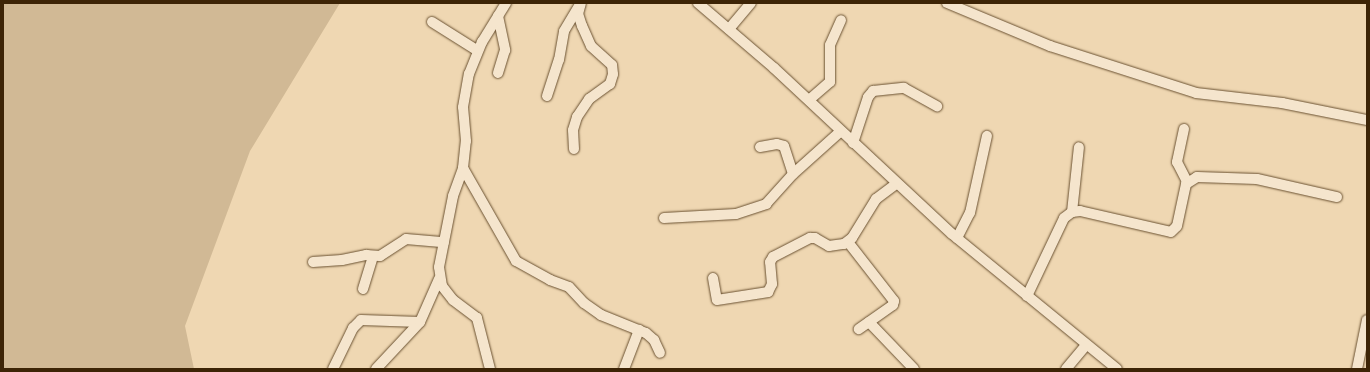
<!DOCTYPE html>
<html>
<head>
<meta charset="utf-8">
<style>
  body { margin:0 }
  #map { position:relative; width:1370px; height:372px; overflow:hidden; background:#efd7b2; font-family:"Old Standard TT",serif }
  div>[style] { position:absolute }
  .green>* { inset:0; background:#d1b995 }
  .roads { filter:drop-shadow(0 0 1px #6a5131) drop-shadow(0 0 1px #6a5131) }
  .minor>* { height:10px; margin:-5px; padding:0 5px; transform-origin:5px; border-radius:5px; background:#f5e5cd }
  span { translate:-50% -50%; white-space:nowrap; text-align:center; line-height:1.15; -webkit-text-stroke:3px #f5e5cd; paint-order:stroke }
  .frame { position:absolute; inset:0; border:4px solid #3d2406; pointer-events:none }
</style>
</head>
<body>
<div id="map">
  <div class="green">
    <div style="clip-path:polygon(3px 3px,340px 3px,250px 151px,185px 326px,194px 369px,3px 369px)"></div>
  </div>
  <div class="roads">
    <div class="minor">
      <div style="left:698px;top:3px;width:100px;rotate:40.5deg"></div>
      <div style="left:774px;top:68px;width:243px;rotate:43deg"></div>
      <div style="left:952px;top:234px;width:213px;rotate:39.3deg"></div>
      <div style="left:947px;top:3px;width:112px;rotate:22.7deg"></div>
      <div style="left:1050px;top:46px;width:153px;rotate:17.8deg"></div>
      <div style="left:1196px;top:93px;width:87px;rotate:6.6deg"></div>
      <div style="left:1282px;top:103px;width:87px;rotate:11.3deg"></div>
      <div style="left:498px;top:16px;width:35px;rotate:78deg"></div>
      <div style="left:505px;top:50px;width:24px;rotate:107deg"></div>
      <div style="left:432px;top:22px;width:54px;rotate:32.2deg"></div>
      <div style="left:729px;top:29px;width:34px;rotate:-50deg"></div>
      <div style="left:547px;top:96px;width:38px;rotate:-72deg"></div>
      <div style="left:559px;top:60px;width:29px;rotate:-80deg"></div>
      <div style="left:564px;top:31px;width:29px;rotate:-59deg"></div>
      <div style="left:809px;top:100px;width:28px;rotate:-41deg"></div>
      <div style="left:830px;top:82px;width:37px;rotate:-90deg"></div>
      <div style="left:830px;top:45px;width:27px;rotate:-66deg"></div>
      <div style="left:1184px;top:129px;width:34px;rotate:102deg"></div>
      <div style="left:1177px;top:162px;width:22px;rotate:63deg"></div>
      <div style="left:853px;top:143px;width:48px;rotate:-71.9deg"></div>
      <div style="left:868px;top:97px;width:8px;rotate:-50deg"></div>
      <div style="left:873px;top:91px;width:31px;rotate:-6deg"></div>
      <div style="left:904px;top:88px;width:38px;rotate:29deg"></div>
      <div style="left:760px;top:147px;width:17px;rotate:-10deg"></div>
      <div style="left:777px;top:144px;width:7px;rotate:16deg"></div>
      <div style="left:784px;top:146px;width:29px;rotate:72deg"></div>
      <div style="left:574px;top:149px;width:19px;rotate:-93deg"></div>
      <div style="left:573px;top:130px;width:14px;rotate:-73deg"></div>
      <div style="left:577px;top:117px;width:22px;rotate:-56deg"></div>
      <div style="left:589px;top:99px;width:26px;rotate:-36deg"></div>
      <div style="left:610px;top:84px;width:10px;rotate:-73deg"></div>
      <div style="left:613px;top:74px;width:9px;rotate:-96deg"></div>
      <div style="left:612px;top:65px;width:28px;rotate:-138deg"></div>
      <div style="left:591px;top:46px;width:22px;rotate:-114deg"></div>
      <div style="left:582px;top:26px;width:13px;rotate:-108deg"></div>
      <div style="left:578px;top:14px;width:11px;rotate:-75deg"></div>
      <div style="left:463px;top:168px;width:107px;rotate:60.3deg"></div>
      <div style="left:516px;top:261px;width:39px;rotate:29deg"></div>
      <div style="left:550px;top:280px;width:20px;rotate:20deg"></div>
      <div style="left:569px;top:287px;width:22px;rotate:47deg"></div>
      <div style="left:584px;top:303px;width:21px;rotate:35deg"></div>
      <div style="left:601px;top:315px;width:48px;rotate:21.8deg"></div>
      <div style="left:646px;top:333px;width:11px;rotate:41deg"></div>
      <div style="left:654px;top:340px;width:14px;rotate:65deg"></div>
      <div style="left:1072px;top:212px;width:65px;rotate:-83.9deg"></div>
      <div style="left:664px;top:218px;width:72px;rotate:-3.2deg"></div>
      <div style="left:736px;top:214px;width:32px;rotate:-18deg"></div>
      <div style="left:766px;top:204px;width:40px;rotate:-48deg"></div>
      <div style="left:793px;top:174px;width:64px;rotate:-41.9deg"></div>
      <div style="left:957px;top:238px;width:28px;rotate:-63deg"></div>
      <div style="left:970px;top:213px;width:79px;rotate:-77.6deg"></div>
      <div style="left:848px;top:242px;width:75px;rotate:52.1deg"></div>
      <div style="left:894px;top:301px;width:4px;rotate:104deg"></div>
      <div style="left:893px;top:305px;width:42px;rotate:144.8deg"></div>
      <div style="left:313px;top:262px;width:29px;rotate:-4deg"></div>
      <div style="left:342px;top:260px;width:25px;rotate:-12deg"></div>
      <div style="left:366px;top:255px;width:14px;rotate:4deg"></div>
      <div style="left:380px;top:256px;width:31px;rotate:-33deg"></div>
      <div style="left:406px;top:239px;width:38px;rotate:5deg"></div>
      <div style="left:713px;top:278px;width:22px;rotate:80deg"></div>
      <div style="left:717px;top:300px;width:52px;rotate:-8.9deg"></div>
      <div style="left:768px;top:292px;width:9px;rotate:-63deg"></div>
      <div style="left:772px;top:284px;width:22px;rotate:-95deg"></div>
      <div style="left:770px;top:262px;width:6px;rotate:-59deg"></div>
      <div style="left:773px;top:257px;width:42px;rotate:-27.2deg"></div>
      <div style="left:810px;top:238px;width:5px"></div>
      <div style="left:815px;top:238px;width:16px;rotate:30deg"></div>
      <div style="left:829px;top:246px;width:15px;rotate:-8deg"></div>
      <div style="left:844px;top:244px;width:10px;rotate:-37deg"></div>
      <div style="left:852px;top:238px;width:46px;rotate:-58.4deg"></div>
      <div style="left:876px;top:199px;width:25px;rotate:-37deg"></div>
      <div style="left:363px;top:289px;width:34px;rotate:-73deg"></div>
      <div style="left:1027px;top:296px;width:86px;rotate:-64.6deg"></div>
      <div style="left:1064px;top:218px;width:10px;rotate:-37deg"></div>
      <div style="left:1072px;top:212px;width:8px;rotate:-7deg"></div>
      <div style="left:1080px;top:211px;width:93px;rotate:13deg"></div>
      <div style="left:1171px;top:232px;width:8px;rotate:-45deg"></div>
      <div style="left:1177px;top:226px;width:43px;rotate:-77.9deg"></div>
      <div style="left:1186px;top:184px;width:13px;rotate:-32deg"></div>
      <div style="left:1197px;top:177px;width:60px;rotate:1.9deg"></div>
      <div style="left:1257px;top:179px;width:82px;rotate:12.7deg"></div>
      <div style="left:869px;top:322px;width:65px;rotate:46.2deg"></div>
      <div style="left:333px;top:369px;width:46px;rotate:-64deg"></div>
      <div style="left:353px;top:328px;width:11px;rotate:-45deg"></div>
      <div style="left:361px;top:320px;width:59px;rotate:1.9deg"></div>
      <div style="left:376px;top:369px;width:64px;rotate:-46.9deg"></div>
      <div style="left:420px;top:322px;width:47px;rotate:-66.2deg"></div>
      <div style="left:490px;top:369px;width:53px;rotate:-104.3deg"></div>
      <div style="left:477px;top:318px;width:30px;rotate:-143deg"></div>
      <div style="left:453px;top:300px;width:18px;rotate:-128deg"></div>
      <div style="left:442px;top:286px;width:19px;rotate:-99deg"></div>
      <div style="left:439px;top:267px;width:72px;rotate:-78.8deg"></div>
      <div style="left:453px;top:196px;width:30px;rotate:-70deg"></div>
      <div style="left:463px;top:168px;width:27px;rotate:-84deg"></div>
      <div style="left:466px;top:141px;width:34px;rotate:-95deg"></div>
      <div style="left:463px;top:107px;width:34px;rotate:-80deg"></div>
      <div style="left:469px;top:74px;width:35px;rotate:-68deg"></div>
      <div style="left:482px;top:42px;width:46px;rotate:-58.4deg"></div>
      <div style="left:624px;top:369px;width:42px;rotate:-69deg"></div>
      <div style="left:1066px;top:369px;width:31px;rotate:-50deg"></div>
      <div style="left:1357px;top:369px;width:50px;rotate:-78.5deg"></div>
    </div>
  </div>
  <div class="frame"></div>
</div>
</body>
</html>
